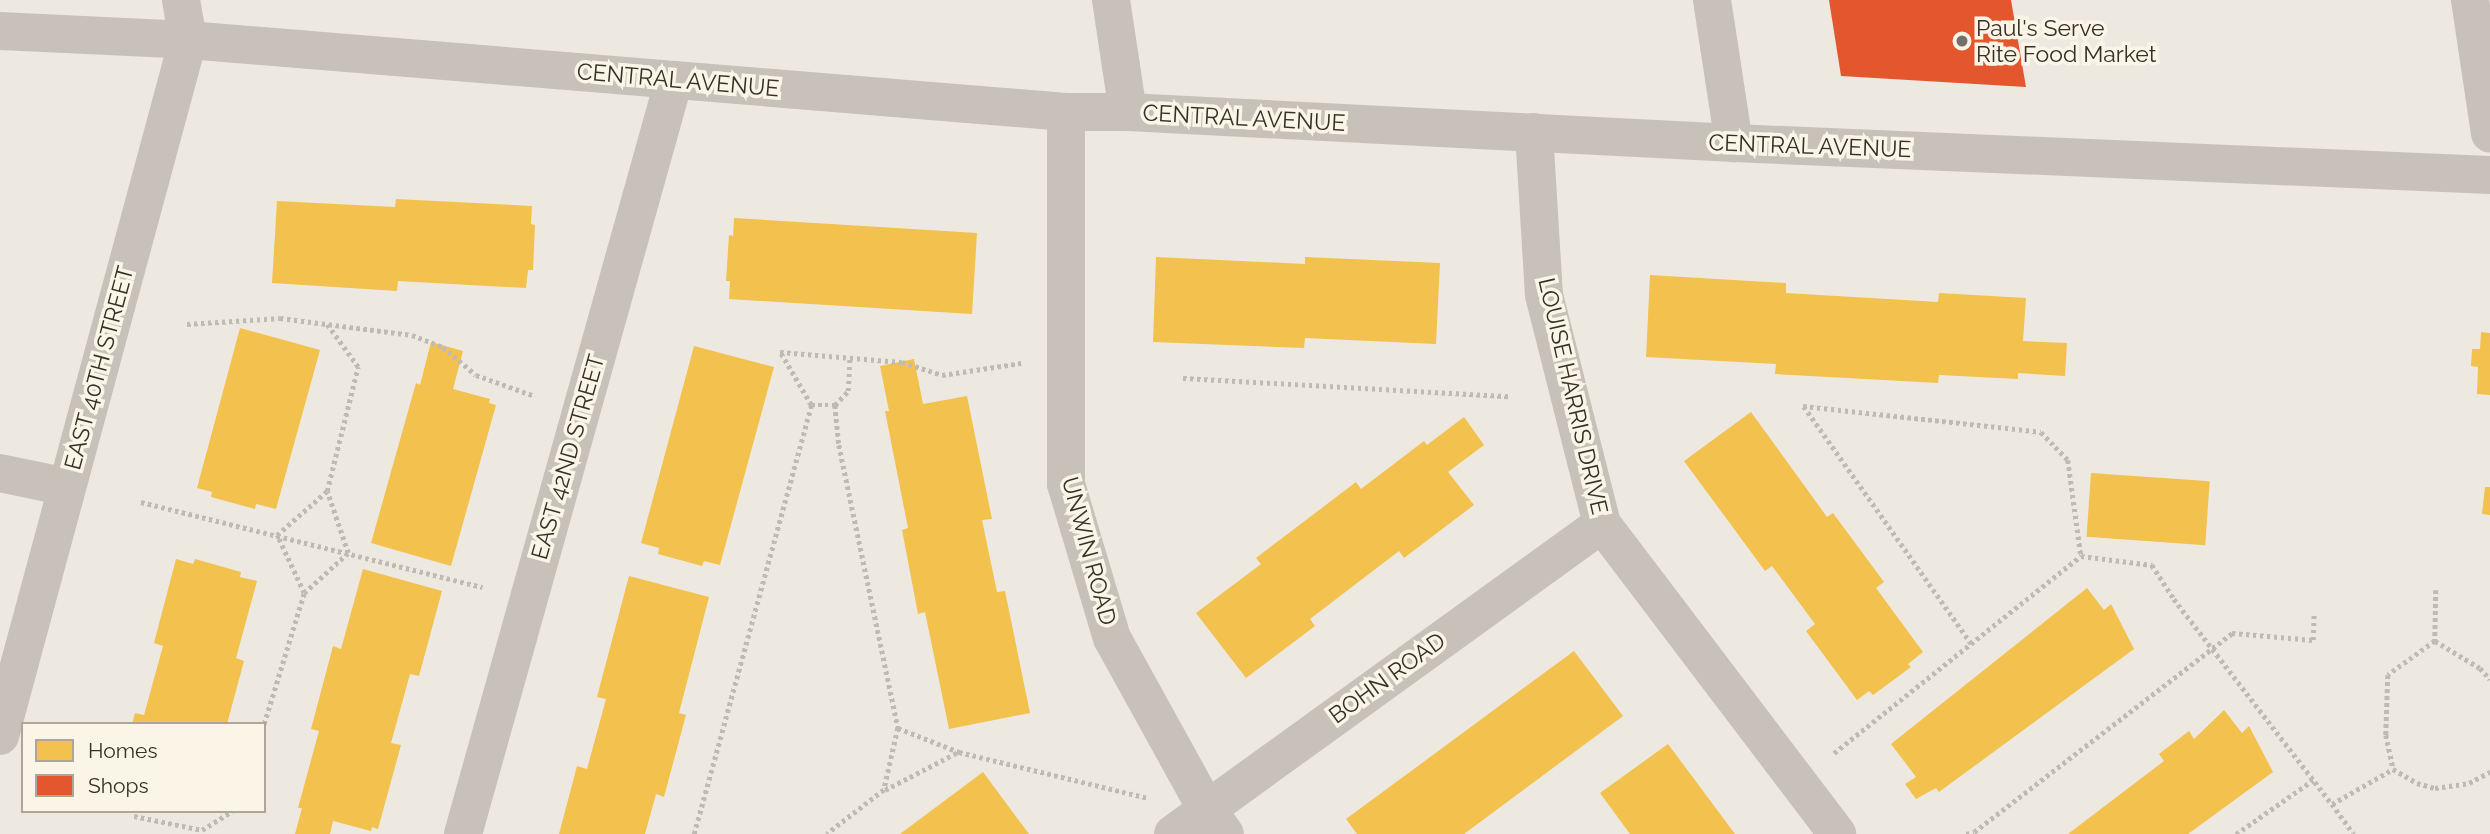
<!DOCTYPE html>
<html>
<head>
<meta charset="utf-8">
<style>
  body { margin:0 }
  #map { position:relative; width:2490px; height:834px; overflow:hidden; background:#ede9e1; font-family:Raleway,sans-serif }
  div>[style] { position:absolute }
  .homes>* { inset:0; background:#f2c14e; transform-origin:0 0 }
  .shops>* { inset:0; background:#e4572e }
  .path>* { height:4.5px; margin-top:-2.25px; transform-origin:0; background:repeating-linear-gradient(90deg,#bfbab2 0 3.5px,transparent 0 7px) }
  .minor>* { height:38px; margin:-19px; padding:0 19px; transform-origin:19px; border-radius:19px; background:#c7c1b9 }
  .dots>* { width:19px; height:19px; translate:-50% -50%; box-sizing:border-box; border:4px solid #fbf5e8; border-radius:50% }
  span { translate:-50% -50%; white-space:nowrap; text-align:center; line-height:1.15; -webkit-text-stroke:7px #fbf5e8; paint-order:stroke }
  .poi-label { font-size:23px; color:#382f27 }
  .left { translate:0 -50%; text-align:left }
  .street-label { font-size:23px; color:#382f27 }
  .legend { position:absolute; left:21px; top:722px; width:245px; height:91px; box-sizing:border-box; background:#fbf5e8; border:2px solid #ada69b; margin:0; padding:9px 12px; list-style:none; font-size:21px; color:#382f27 }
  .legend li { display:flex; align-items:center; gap:14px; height:35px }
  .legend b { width:35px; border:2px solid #ada69b }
</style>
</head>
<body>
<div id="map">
  <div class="homes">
    <div style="clip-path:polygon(396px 199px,532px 206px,531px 224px,535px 225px,533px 270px,528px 270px,526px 288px,398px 281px,397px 291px,272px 283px,277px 201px,395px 207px)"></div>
    <div style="clip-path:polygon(734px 218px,977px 233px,972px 314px,729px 299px,730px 281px,726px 281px,729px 235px,733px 236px)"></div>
    <div style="clip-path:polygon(1156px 257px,1305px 264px,1305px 257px,1440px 263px,1436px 344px,1305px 338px,1304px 348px,1153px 342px)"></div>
    <div style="clip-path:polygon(1650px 275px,1786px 283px,1786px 293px,1938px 302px,1939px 293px,2026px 298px,2023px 341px,2067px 343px,2065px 376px,2018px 373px,2018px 379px,1939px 375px,1938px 383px,1775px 374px,1776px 364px,1646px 357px)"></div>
    <div style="clip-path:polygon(240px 328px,320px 350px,276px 509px,256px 504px,255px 509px,211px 497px,212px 492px,197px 488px)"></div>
    <div style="clip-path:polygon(2481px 332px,2490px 333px,2490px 395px,2477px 394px,2478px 367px,2471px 366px,2472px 349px,2480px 349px)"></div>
    <div style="clip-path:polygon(431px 342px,463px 351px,453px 389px,490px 399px,489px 403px,496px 405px,451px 566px,371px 543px,416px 383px,420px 385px)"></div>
    <div style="clip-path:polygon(694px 346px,774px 367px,720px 565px,704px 561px,702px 566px,658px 554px,659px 548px,641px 543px)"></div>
    <div style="clip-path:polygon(914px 359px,923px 404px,967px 396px,992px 519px,982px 520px,997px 592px,1005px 591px,1030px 713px,949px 729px,925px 612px,918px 614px,902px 530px,908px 528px,885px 411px,889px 411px,880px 366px)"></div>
    <div style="clip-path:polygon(1751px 412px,1827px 517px,1833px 513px,1884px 582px,1876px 588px,1923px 652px,1908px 664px,1911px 667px,1873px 695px,1869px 691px,1857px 700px,1806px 631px,1815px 624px,1772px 566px,1765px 571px,1684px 461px)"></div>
    <div style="clip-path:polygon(1464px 417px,1484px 445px,1448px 472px,1474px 505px,1404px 558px,1399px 551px,1310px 619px,1315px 626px,1246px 678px,1196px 613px,1261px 564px,1256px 558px,1356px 482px,1361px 489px,1424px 441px,1427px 445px)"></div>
    <div style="left:2091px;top:473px;width:119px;height:64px;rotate:4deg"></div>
    <div style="clip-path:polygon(2485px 487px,2490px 487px,2490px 515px,2482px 514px)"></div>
    <div style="clip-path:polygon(176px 559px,193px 564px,195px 559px,241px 572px,240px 577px,257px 581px,236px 658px,244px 661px,227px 724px,132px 724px,135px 713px,144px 715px,163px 646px,154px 643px)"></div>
    <div style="clip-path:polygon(363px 569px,442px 591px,419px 676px,410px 674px,391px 743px,401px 745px,378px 829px,372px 827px,371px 831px,333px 821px,330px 834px,295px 834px,302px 808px,298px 808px,319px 731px,311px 729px,333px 646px,341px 649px)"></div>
    <div style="clip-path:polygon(629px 576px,709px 597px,679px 713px,686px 715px,664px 797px,656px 794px,645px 834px,559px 834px,577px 766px,587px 769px,606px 699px,597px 697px)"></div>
    <div style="clip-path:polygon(2087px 588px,2104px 610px,2111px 604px,2134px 649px,1939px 792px,1936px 788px,1916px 799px,1905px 784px,1916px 777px,1891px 744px)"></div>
    <div style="clip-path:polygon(1574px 651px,1623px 716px,1464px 834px,1357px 834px,1346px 819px)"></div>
    <div style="clip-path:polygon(2224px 710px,2242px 733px,2249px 726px,2273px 772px,2188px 834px,2068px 834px,2164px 761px,2159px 754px,2189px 731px,2194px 739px)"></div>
    <div style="clip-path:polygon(1668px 744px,1735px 834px,1630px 834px,1600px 793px)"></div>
    <div style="clip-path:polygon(983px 772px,1029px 834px,900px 834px)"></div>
  </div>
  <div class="shops">
    <div style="clip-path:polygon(1829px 0,2011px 0,2026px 87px,1841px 76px)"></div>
  </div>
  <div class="path">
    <div style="left:187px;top:324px;width:93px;rotate:-3.7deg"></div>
    <div style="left:280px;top:318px;width:133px;rotate:7.3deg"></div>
    <div style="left:412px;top:335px;width:33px;rotate:21deg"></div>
    <div style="left:443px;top:347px;width:43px;rotate:40.3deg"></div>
    <div style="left:476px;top:375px;width:63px;rotate:19.6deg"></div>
    <div style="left:1183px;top:378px;width:326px;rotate:3.2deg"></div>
    <div style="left:811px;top:405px;width:61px;rotate:-120.3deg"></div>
    <div style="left:780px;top:352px;width:122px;rotate:4.7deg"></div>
    <div style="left:902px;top:362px;width:42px;rotate:18deg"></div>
    <div style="left:942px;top:375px;width:80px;rotate:-8.6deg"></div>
    <div style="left:835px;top:405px;width:19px;rotate:-47deg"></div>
    <div style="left:848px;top:391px;width:34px;rotate:-87deg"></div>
    <div style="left:141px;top:502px;width:352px;rotate:14deg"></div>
    <div style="left:2436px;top:590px;width:51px;rotate:91.1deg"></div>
    <div style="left:2435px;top:641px;width:58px;rotate:144.1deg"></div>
    <div style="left:2388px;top:675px;width:60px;rotate:91.9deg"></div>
    <div style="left:2386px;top:735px;width:35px;rotate:78deg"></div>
    <div style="left:2393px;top:769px;width:28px;rotate:30deg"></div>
    <div style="left:2417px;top:783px;width:19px;rotate:16deg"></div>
    <div style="left:2435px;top:788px;width:34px;rotate:-8deg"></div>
    <div style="left:2469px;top:783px;width:24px;rotate:-28deg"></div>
    <div style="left:304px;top:593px;width:59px;rotate:-42.3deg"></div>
    <div style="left:348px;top:553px;width:65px;rotate:-108.7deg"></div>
    <div style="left:2435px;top:641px;width:52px;rotate:31deg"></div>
    <div style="left:2480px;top:668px;width:15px;rotate:48deg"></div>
    <div style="left:1971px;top:644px;width:291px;rotate:-125.2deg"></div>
    <div style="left:1803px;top:406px;width:239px;rotate:6.2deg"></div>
    <div style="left:2041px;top:432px;width:39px;rotate:46deg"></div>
    <div style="left:2068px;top:460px;width:97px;rotate:82.3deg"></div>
    <div style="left:264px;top:724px;width:137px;rotate:-73deg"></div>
    <div style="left:304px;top:593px;width:64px;rotate:-115deg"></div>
    <div style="left:277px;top:535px;width:67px;rotate:-41.3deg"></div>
    <div style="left:327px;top:491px;width:128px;rotate:-76deg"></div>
    <div style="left:358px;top:367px;width:54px;rotate:-126deg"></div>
    <div style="left:898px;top:728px;width:66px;rotate:21.5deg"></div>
    <div style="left:959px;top:752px;width:194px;rotate:13.7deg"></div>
    <div style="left:1834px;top:753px;width:316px;rotate:-38.6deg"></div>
    <div style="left:2081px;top:556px;width:72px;rotate:7.2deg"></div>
    <div style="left:2152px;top:565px;width:40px;rotate:57.1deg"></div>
    <div style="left:2174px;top:599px;width:259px;rotate:52.4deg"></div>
    <div style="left:2332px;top:804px;width:70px;rotate:-29.8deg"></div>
    <div style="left:885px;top:790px;width:82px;rotate:-27.5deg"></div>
    <div style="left:2332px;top:804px;width:37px;rotate:54deg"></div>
    <div style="left:134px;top:816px;width:69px;rotate:11.6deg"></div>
    <div style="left:202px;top:830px;width:36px;rotate:-32deg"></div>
    <div style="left:694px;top:834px;width:445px;rotate:-74.7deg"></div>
    <div style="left:811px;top:405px;width:24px"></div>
    <div style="left:835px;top:405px;width:40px;rotate:84.3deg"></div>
    <div style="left:839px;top:445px;width:289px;rotate:78.2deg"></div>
    <div style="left:898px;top:728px;width:64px;rotate:102.7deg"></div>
    <div style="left:884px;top:790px;width:72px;rotate:142.3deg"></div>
    <div style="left:1966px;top:834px;width:8px;rotate:-14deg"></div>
    <div style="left:1974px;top:832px;width:326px;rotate:-37.6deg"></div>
    <div style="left:2232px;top:633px;width:81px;rotate:4.9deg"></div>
    <div style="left:2313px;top:640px;width:25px;rotate:-88deg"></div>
    <div style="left:2236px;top:834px;width:94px;rotate:-35deg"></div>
  </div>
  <div class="minor">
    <div style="left:1111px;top:0;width:113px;rotate:81.4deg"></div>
    <div style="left:1712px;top:0;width:145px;rotate:81.3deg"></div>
    <div style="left:2470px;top:0;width:135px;rotate:81.5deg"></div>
    <div style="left:0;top:31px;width:188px;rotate:2.7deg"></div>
    <div style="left:188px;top:40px;width:881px;rotate:4.69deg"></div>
    <div style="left:1066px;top:112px;width:62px"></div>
    <div style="left:1128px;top:112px;width:607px;rotate:2.93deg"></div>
    <div style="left:1734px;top:143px;width:757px;rotate:2.42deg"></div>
    <div style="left:1066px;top:112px;width:372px;rotate:90deg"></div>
    <div style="left:1066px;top:484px;width:161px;rotate:73.4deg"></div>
    <div style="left:1112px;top:638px;width:194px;rotate:61.1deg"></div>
    <div style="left:1206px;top:808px;width:32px;rotate:54deg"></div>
    <div style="left:1534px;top:132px;width:163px;rotate:86.5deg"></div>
    <div style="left:1544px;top:295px;width:236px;rotate:75.8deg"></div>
    <div style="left:1602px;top:524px;width:389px;rotate:52.8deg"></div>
    <div style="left:0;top:473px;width:68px;rotate:11.8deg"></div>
    <div style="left:0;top:736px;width:721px;rotate:-74.88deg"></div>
    <div style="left:188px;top:40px;width:41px;rotate:-99.9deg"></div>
    <div style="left:463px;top:834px;width:783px;rotate:-74.37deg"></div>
    <div style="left:1173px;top:834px;width:529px;rotate:-35.85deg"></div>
  </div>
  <div class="dots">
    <div style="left:1962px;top:41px;background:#777068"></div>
  </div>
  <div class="poi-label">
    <span class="left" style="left:1976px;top:41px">Paul's Serve<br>Rite Food Market</span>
  </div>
  <div class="street-label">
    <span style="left:678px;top:80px;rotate:5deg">CENTRAL AVENUE</span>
    <span style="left:1244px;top:118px;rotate:3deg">CENTRAL AVENUE</span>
    <span style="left:1810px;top:146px;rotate:2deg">CENTRAL AVENUE</span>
    <span style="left:99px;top:368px;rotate:-75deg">EAST 40TH STREET</span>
    <span style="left:1573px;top:396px;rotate:77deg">LOUISE HARRIS DRIVE</span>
    <span style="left:568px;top:457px;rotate:-74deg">EAST 42ND STREET</span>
    <span style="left:1089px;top:551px;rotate:75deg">UNWIN ROAD</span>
    <span style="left:1387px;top:678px;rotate:-36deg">BOHN ROAD</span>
  </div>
  <ul class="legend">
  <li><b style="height:19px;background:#f2c14e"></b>Homes</li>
  <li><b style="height:19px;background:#e4572e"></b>Shops</li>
  </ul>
</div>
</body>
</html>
